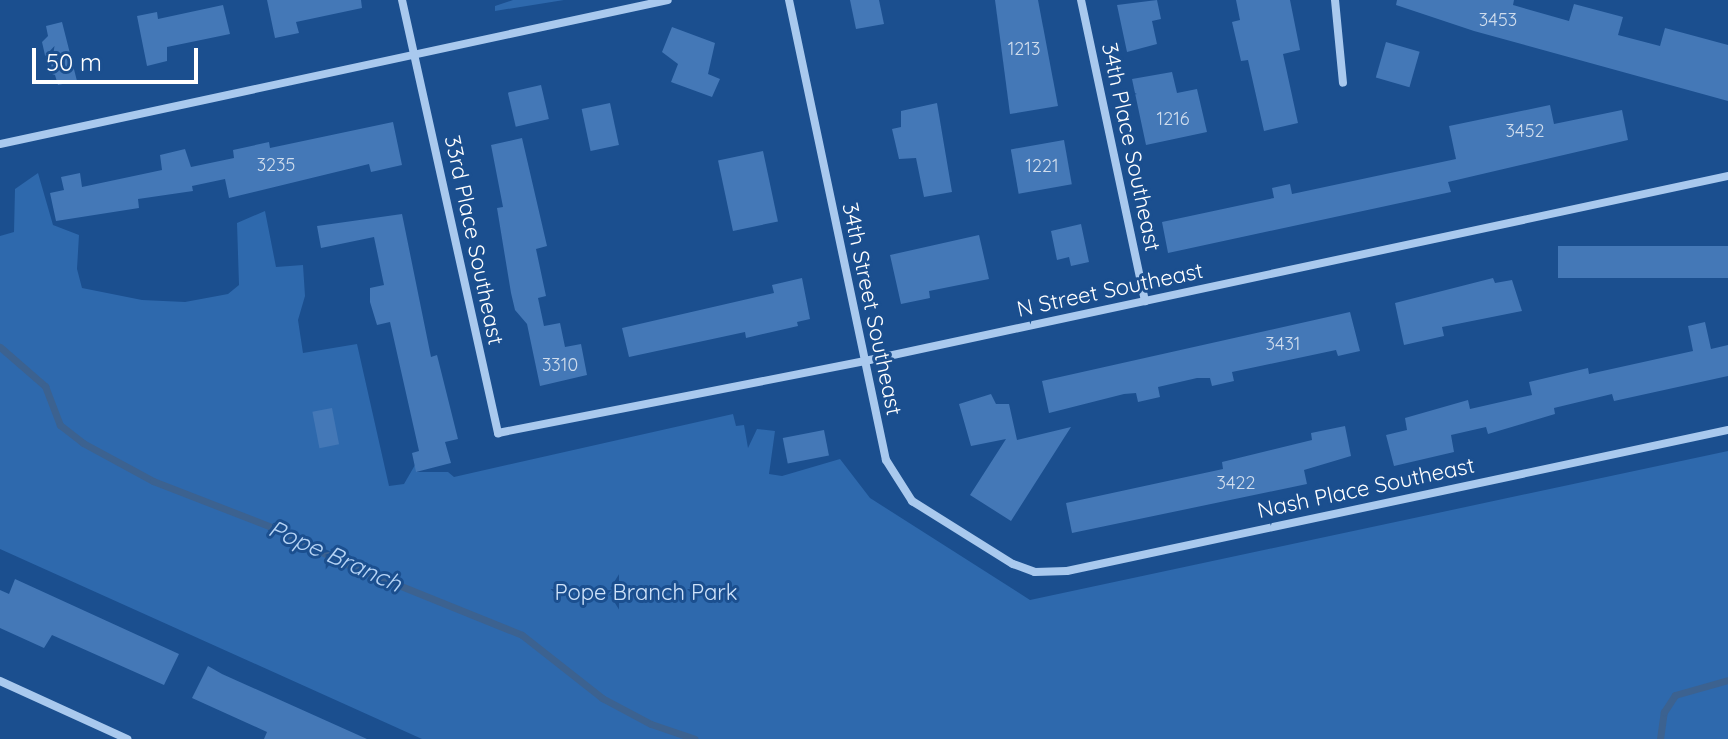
<!DOCTYPE html>
<html>
<head>
<meta charset="utf-8">
<style>
  body { margin:0 }
  #map { position:relative; width:1728px; height:739px; overflow:hidden; background:#1b4f8f; font-family:Quicksand,sans-serif }
  div>[style] { position:absolute }
  .green>* { inset:0; background:#2e69ad }
  .stream>* { height:7px; margin:-3.5px; padding:0 3.5px; transform-origin:3.5px; border-radius:3.5px; background:#3c6290 }
  .building>* { inset:0; background:#4478b7; transform-origin:0 0 }
  .minor>* { height:8px; margin:-4px; padding:0 4px; transform-origin:4px; border-radius:4px; background:#a9c9ee }
  span { translate:-50% -50%; white-space:nowrap; text-align:center; line-height:1.15; -webkit-text-stroke:6px #1b4f8f; paint-order:stroke }
  .number-label { font-size:18px; color:#d0dded }
  .number-label span { -webkit-text-stroke-width:0 }
  .street-label { font-size:22px; color:#fff }
  .park-label { font-size:22px; color:#cfe3fa }
  .water-label { font-size:24px; color:#b5d3f5; font-style:italic }
  .scale { position:absolute; left:32px; top:48px; width:166px; height:36px; box-sizing:border-box; border:4px solid #fff; border-top:0; padding-left:10px; font-size:24px; line-height:28px; white-space:nowrap; color:#fff; -webkit-text-stroke:6px #1b4f8f; paint-order:stroke }
</style>
</head>
<body>
<div id="map">
  <div class="green">
    <div style="clip-path:polygon(513px 0,564px 0,495px 11px,495px 6px)"></div>
    <div style="clip-path:polygon(38px 173px,53px 225px,79px 235px,77px 269px,82px 288px,142px 300px,185px 302px,228px 294px,239px 285px,237px 223px,265px 211px,276px 267px,303px 265px,305px 296px,298px 320px,303px 353px,357px 344px,389px 486px,404px 484px,415px 465px,417px 472px,448px 472px,454px 477px,733px 414px,736px 426px,744px 425px,748px 448px,757px 429px,775px 431px,769px 474px,782px 476px,840px 459px,870px 498px,1030px 600px,1728px 451px,1728px 739px,422px 739px,0 549px,0 236px,14px 232px,15px 189px)"></div>
  </div>
  <div class="stream">
    <div style="left:0;top:347px;width:60px;rotate:40.9deg"></div>
    <div style="left:45px;top:386px;width:42px;rotate:69deg"></div>
    <div style="left:60px;top:425px;width:29px;rotate:38deg"></div>
    <div style="left:83px;top:443px;width:80px;rotate:28.5deg"></div>
    <div style="left:153px;top:481px;width:138px;rotate:21.2deg"></div>
    <div style="left:282px;top:531px;width:64px;rotate:27.8deg"></div>
    <div style="left:339px;top:561px;width:197px;rotate:22deg"></div>
    <div style="left:522px;top:635px;width:102px;rotate:38.2deg"></div>
    <div style="left:602px;top:698px;width:55px;rotate:28deg"></div>
    <div style="left:651px;top:724px;width:46px;rotate:18.8deg"></div>
    <div style="left:1660px;top:739px;width:27px;rotate:-82deg"></div>
    <div style="left:1664px;top:712px;width:20px;rotate:-57deg"></div>
    <div style="left:1675px;top:695px;width:55px;rotate:-15.8deg"></div>
  </div>
  <div class="building">
    <div style="clip-path:polygon(267px 0,361px 0,362px 8px,296px 22px,299px 33px,275px 38px)"></div>
    <div style="clip-path:polygon(850px 0,879px 0,884px 24px,856px 29px)"></div>
    <div style="clip-path:polygon(995px 0,1038px 0,1058px 106px,1010px 114px)"></div>
    <div style="clip-path:polygon(1157px 0,1161px 19px,1152px 21px,1157px 44px,1127px 52px,1117px 5px)"></div>
    <div style="clip-path:polygon(1236px 0,1290px 0,1300px 50px,1283px 54px,1298px 123px,1264px 131px,1248px 60px,1241px 61px,1232px 22px,1240px 20px)"></div>
    <div style="clip-path:polygon(1397px 0,1514px 0,1513px 5px,1569px 21px,1574px 4px,1623px 17px,1618px 35px,1660px 46px,1665px 28px,1728px 45px,1728px 101px,1474px 31px,1396px 5px)"></div>
    <div style="clip-path:polygon(223px 5px,230px 34px,167px 47px,167px 61px,147px 66px,137px 16px,157px 12px,158px 19px)"></div>
    <div style="clip-path:polygon(62px 22px,77px 81px,58px 85px,55px 75px,49px 73px,42px 42px,48px 36px,46px 26px)"></div>
    <div style="clip-path:polygon(672px 27px,715px 43px,708px 74px,720px 79px,712px 97px,671px 82px,678px 64px,662px 52px)"></div>
    <div style="left:1386px;top:42px;width:35px;height:37px;rotate:16deg"></div>
    <div style="clip-path:polygon(1172px 72px,1177px 93px,1197px 89px,1207px 132px,1146px 145px,1132px 79px)"></div>
    <div style="left:541px;top:85px;width:35px;height:34px;rotate:77deg"></div>
    <div style="left:610px;top:103px;width:43px;height:29px;rotate:78deg"></div>
    <div style="clip-path:polygon(937px 103px,952px 192px,924px 197px,916px 158px,899px 159px,892px 129px,901px 127px,901px 111px)"></div>
    <div style="clip-path:polygon(1550px 105px,1554px 124px,1622px 110px,1628px 140px,1448px 182px,1451px 192px,1168px 253px,1162px 222px,1274px 198px,1272px 188px,1290px 184px,1292px 194px,1456px 159px,1449px 126px)"></div>
    <div style="clip-path:polygon(393px 122px,402px 165px,371px 172px,369px 164px,229px 198px,225px 179px,192px 186px,193px 191px,138px 199px,139px 208px,56px 221px,50px 193px,64px 190px,61px 177px,80px 173px,82px 187px,162px 170px,160px 155px,185px 149px,191px 167px,234px 158px,233px 150px,269px 142px,270px 148px)"></div>
    <div style="clip-path:polygon(522px 138px,547px 246px,536px 249px,546px 296px,538px 298px,544px 326px,560px 323px,565px 347px,581px 344px,587px 375px,540px 386px,527px 324px,515px 310px,511px 293px,497px 208px,503px 207px,491px 145px)"></div>
    <div style="left:1064px;top:140px;width:45px;height:54px;rotate:80deg"></div>
    <div style="left:763px;top:151px;width:72px;height:46px;rotate:78deg"></div>
    <div style="clip-path:polygon(402px 214px,431px 357px,437px 355px,458px 439px,445px 442px,451px 463px,416px 472px,412px 453px,419px 451px,390px 322px,377px 325px,370px 302px,370px 288px,384px 285px,374px 237px,321px 248px,317px 226px)"></div>
    <div style="clip-path:polygon(1081px 224px,1089px 262px,1071px 266px,1069px 257px,1057px 260px,1051px 231px)"></div>
    <div style="clip-path:polygon(979px 235px,989px 279px,929px 291px,930px 298px,901px 304px,890px 255px)"></div>
    <div style="left:1728px;top:246px;width:32px;height:170px;rotate:90deg"></div>
    <div style="clip-path:polygon(802px 278px,810px 319px,797px 322px,798px 326px,746px 338px,745px 332px,629px 357px,622px 328px,774px 293px,772px 285px)"></div>
    <div style="clip-path:polygon(1493px 278px,1495px 283px,1512px 280px,1522px 311px,1442px 327px,1444px 336px,1404px 345px,1395px 303px)"></div>
    <div style="clip-path:polygon(1350px 312px,1360px 351px,1338px 356px,1336px 350px,1232px 372px,1234px 381px,1212px 386px,1210px 378px,1197px 378px,1158px 387px,1160px 397px,1138px 402px,1136px 393px,1124px 394px,1049px 413px,1042px 381px)"></div>
    <div style="clip-path:polygon(1705px 322px,1711px 349px,1728px 345px,1728px 376px,1614px 401px,1612px 394px,1554px 408px,1555px 414px,1488px 434px,1486px 427px,1451px 435px,1454px 452px,1394px 466px,1386px 435px,1407px 430px,1405px 418px,1468px 400px,1470px 409px,1532px 395px,1529px 382px,1588px 368px,1589px 374px,1693px 351px,1688px 326px)"></div>
    <div style="clip-path:polygon(991px 394px,996px 404px,1009px 404px,1017px 440px,1071px 427px,1011px 521px,970px 495px,1006px 439px,971px 446px,959px 404px)"></div>
    <div style="left:332px;top:408px;width:37px;height:20px;rotate:79deg"></div>
    <div style="clip-path:polygon(1345px 426px,1351px 456px,1304px 470px,1307px 484px,1072px 533px,1066px 503px,1223px 469px,1222px 462px,1312px 440px,1311px 433px)"></div>
    <div style="left:824px;top:430px;width:26px;height:42px;rotate:79deg"></div>
    <div style="clip-path:polygon(15px 579px,179px 654px,164px 685px,52px 635px,44px 648px,0 628px,0 590px,9px 594px)"></div>
    <div style="clip-path:polygon(208px 666px,222px 674px,367px 739px,264px 739px,267px 732px,192px 698px)"></div>
  </div>
  <div class="minor">
    <div style="left:402px;top:0;width:444px;rotate:77.5deg"></div>
    <div style="left:498px;top:433px;width:374px;rotate:-11.1deg"></div>
    <div style="left:865px;top:361px;width:883px;rotate:-12.1deg"></div>
    <div style="left:789px;top:0;width:470px;rotate:78.1deg"></div>
    <div style="left:886px;top:460px;width:49px;rotate:57.6deg"></div>
    <div style="left:912px;top:501px;width:119px;rotate:32deg"></div>
    <div style="left:1013px;top:564px;width:23px;rotate:20deg"></div>
    <div style="left:1035px;top:572px;width:32px;rotate:-2deg"></div>
    <div style="left:1067px;top:571px;width:676px;rotate:-12.04deg"></div>
    <div style="left:1081px;top:0;width:308px;rotate:78deg"></div>
    <div style="left:1335px;top:0;width:83px;rotate:84.5deg"></div>
    <div style="left:0;top:144px;width:683px;rotate:-12.17deg"></div>
    <div style="left:0;top:681px;width:140px;rotate:24.5deg"></div>
  </div>
  <div class="number-label">
    <span style="left:1498px;top:20px">3453</span>
    <span style="left:1024px;top:49px">1213</span>
    <span style="left:1173px;top:119px">1216</span>
    <span style="left:1525px;top:131px">3452</span>
    <span style="left:276px;top:165px">3235</span>
    <span style="left:1042px;top:166px">1221</span>
    <span style="left:1283px;top:344px">3431</span>
    <span style="left:560px;top:365px">3310</span>
    <span style="left:1236px;top:483px">3422</span>
  </div>
  <div class="street-label">
    <span style="left:1131px;top:147px;rotate:78deg">34th Place Southeast</span>
    <span style="left:474px;top:240px;rotate:78deg">33rd Place Southeast</span>
    <span style="left:1110px;top:290px;rotate:-12deg">N Street Southeast</span>
    <span style="left:872px;top:309px;rotate:78deg">34th Street Southeast</span>
    <span style="left:1366px;top:488px;rotate:-12deg">Nash Place Southeast</span>
  </div>
  <div class="park-label">
    <span style="left:646px;top:593px">Pope Branch Park</span>
  </div>
  <div class="water-label">
    <span style="left:335px;top:556px;rotate:24deg">Pope Branch</span>
  </div>
  <div class="scale">50 m</div>
</div>
</body>
</html>
